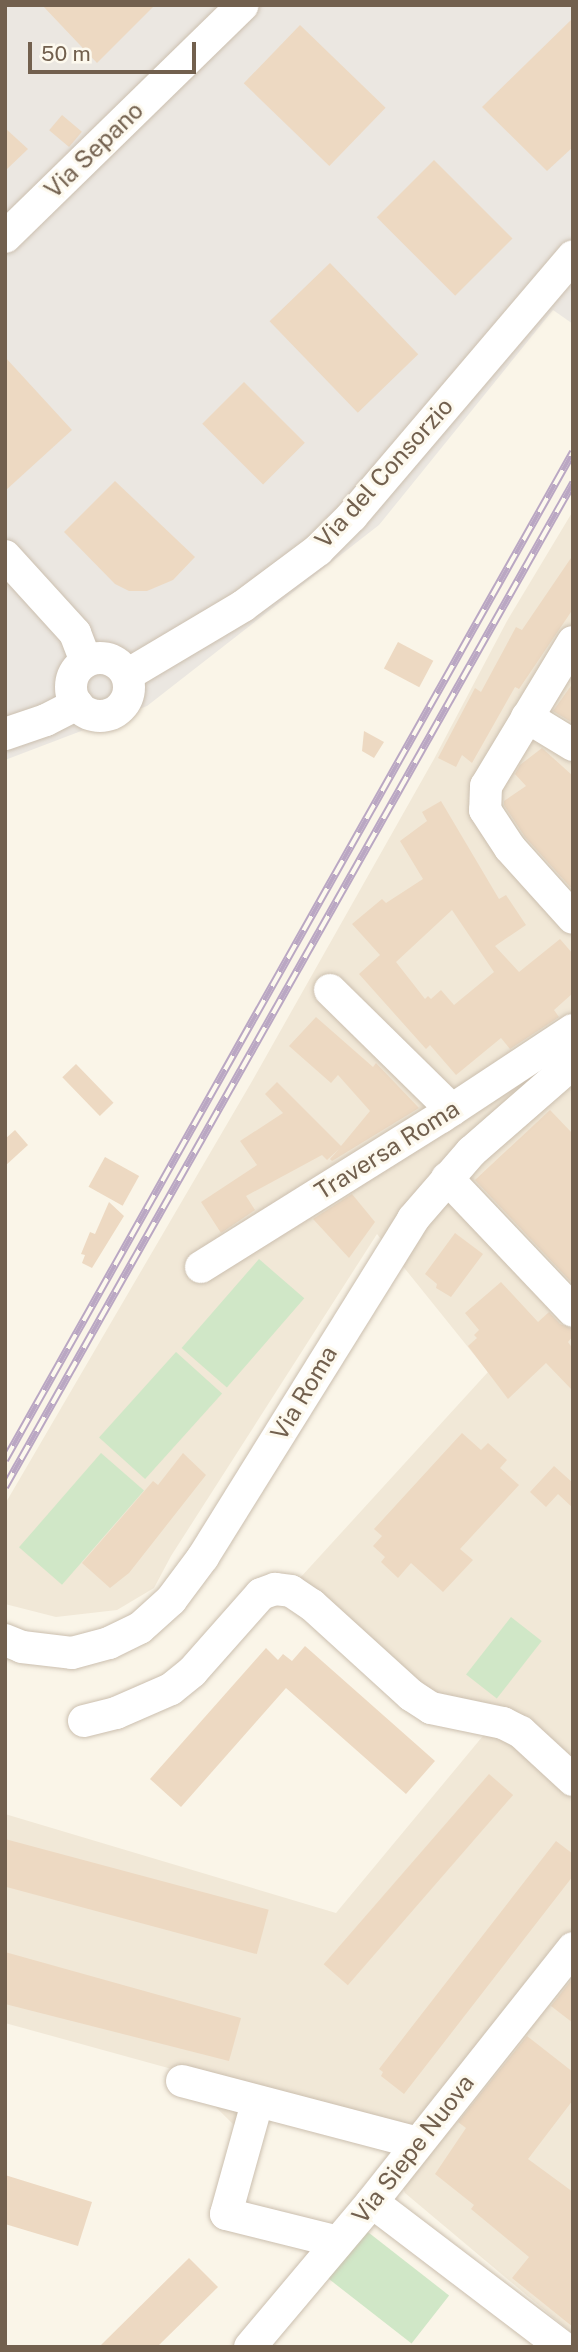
<!DOCTYPE html>
<html>
<head>
<meta charset="utf-8">
<style>
  body { margin:0 }
  #map { position:relative; width:578px; height:2352px; overflow:hidden; background:#faf5e8; font-family:"Public Sans",sans-serif }
  div>[style] { position:absolute }
  .residential>* { inset:0; background:#f1e8d7 }
  .industrial>* { inset:0; background:#ebe7e1 }
  .green>* { inset:0; background:#d0e7c7; transform-origin:0 0 }
  .building>* { inset:0; background:#edd9c2; transform-origin:0 0 }
  .roads { filter:drop-shadow(0 0 2px #cbbfaf) drop-shadow(0 0 2px #cbbfaf) }
  .minor>* { height:32px; margin:-16px; padding:0 16px; transform-origin:16px; border-radius:16px; background:#fff }
  .minor>.ring { margin:-16px; padding:0; box-sizing:content-box; background:none; border:32px solid #fff; border-radius:50% }
  .rail>* { height:8px; margin-top:-4px; transform-origin:0; background:repeating-linear-gradient(90deg,#fdf9ee 0 16px,#baa7c3 0 32px); box-sizing:border-box; border-block:2px solid #baa7c3 }
  span { translate:-50% -50%; white-space:nowrap; text-align:center; line-height:1.15; -webkit-text-stroke:6px #fdf9ee; paint-order:stroke }
  .street-label { font-size:24px; color:#72604e }
  .frame { position:absolute; inset:0; border:7px solid #72604e; pointer-events:none }
  .scale { position:absolute; left:28px; top:42px; width:168px; height:32px; box-sizing:border-box; border:4px solid #72604e; border-top:0; padding-left:9px; font-size:21px; line-height:24px; white-space:nowrap; color:#72604e; -webkit-text-stroke:5px #fdf9ee; paint-order:stroke }
</style>
</head>
<body>
<div id="map">
  <div class="residential">
    <div style="clip-path:polygon(573px 511px,573px 2334px,405px 2193px,390px 2151px,256px 2111px,235px 2126px,179px 2071px,5px 2023px,5px 1814px,336px 1913px,507px 1707px,428px 1691px,300px 1578px,488px 1372px,377px 1234px,171px 1556px,154px 1588px,117px 1610px,56px 1617px,5px 1604px,5px 1504px,251px 1083px,434px 759px,507px 621px)"></div>
  </div>
  <div class="industrial">
    <div style="clip-path:polygon(5px 5px,573px 5px,573px 324px,553px 310px,379px 525px,147px 706px,5px 760px)"></div>
  </div>
  <div class="green">
    <div style="left:259px;top:1259px;width:60px;height:118px;rotate:41deg"></div>
    <div style="left:176px;top:1352px;width:62px;height:115px;rotate:42deg"></div>
    <div style="left:101px;top:1453px;width:57px;height:125px;rotate:41deg"></div>
    <div style="left:511px;top:1617px;width:39px;height:73px;rotate:38deg"></div>
    <div style="left:364px;top:2229px;width:108px;height:61px;rotate:38deg"></div>
  </div>
  <div class="building">
    <div style="clip-path:polygon(42px 5px,155px 5px,97px 63px)"></div>
    <div style="clip-path:polygon(573px 18px,573px 147px,547px 171px,482px 107px)"></div>
    <div style="left:300px;top:25px;width:119px;height:81px;rotate:44deg"></div>
    <div style="left:62px;top:115px;width:26px;height:20px;rotate:40deg"></div>
    <div style="clip-path:polygon(5px 128px,28px 149px,5px 171px)"></div>
    <div style="left:434px;top:160px;width:111px;height:81px;rotate:45deg"></div>
    <div style="left:330px;top:263px;width:127px;height:84px;rotate:46deg"></div>
    <div style="clip-path:polygon(5px 357px,72px 430px,5px 491px)"></div>
    <div style="left:244px;top:382px;width:86px;height:59px;rotate:45deg"></div>
    <div style="clip-path:polygon(115px 481px,195px 557px,173px 580px,147px 591px,129px 591px,115px 584px,64px 532px)"></div>
    <div style="clip-path:polygon(573px 555px,573px 609px,519px 689px,515px 687px,472px 763px,462px 755px,456px 767px,438px 758px,475px 688px,481px 692px,516px 627px,522px 630px)"></div>
    <div style="left:398px;top:642px;width:40px;height:30px;rotate:28deg"></div>
    <div style="clip-path:polygon(573px 683px,573px 723px,553px 711px)"></div>
    <div style="clip-path:polygon(364px 731px,384px 742px,374px 758px,362px 751px)"></div>
    <div style="clip-path:polygon(542px 748px,573px 776px,573px 890px,525px 837px,504px 805px,504px 801px,526px 786px,515px 774px,520px 765px)"></div>
    <div style="clip-path:polygon(evenodd,441px 801px,499px 899px,506px 895px,526px 925px,495px 946px,519px 972px,560px 939px,573px 954px,573px 993px,554px 1010px,559px 1017px,510px 1049px,501px 1038px,456px 1075px,430px 1045px,426px 1049px,359px 974px,380px 955px,352px 924px,382px 899px,386px 903px,423px 879px,400px 841px,427px 821px,422px 812px,441px 801px,452px 910px,494px 972px,454px 1005px,441px 990px,431px 999px,428px 996px,425px 999px,396px 962px,452px 910px)"></div>
    <div style="clip-path:polygon(316px 1017px,373px 1067px,376px 1063px,419px 1108px,332px 1161px,330px 1159px,339px 1149px,327px 1160px,322px 1155px,246px 1196px,255px 1210px,221px 1233px,201px 1202px,257px 1165px,240px 1141px,283px 1113px,265px 1094px,277px 1082px,341px 1146px,370px 1111px,338px 1075px,331px 1083px,289px 1046px)"></div>
    <div style="left:76px;top:1064px;width:54px;height:19px;rotate:46deg"></div>
    <div style="clip-path:polygon(550px 1110px,573px 1134px,573px 1284px,475px 1180px)"></div>
    <div style="clip-path:polygon(15px 1130px,28px 1145px,5px 1166px,5px 1139px)"></div>
    <div style="left:105px;top:1157px;width:39px;height:34px;rotate:29deg"></div>
    <div style="clip-path:polygon(352px 1194px,375px 1222px,349px 1258px,313px 1219px)"></div>
    <div style="clip-path:polygon(109px 1202px,124px 1216px,92px 1268px,82px 1263px,85px 1255px,81px 1254px,90px 1232px,95px 1234px)"></div>
    <div style="clip-path:polygon(455px 1233px,483px 1254px,451px 1297px,436px 1288px,437px 1284px,425px 1274px)"></div>
    <div style="clip-path:polygon(501px 1282px,538px 1322px,549px 1312px,560px 1324px,573px 1329px,573px 1336px,568px 1342px,573px 1349px,573px 1391px,546px 1363px,508px 1399px,468px 1346px,477px 1338px,474px 1335px,479px 1330px,465px 1313px)"></div>
    <div style="clip-path:polygon(462px 1433px,481px 1450px,488px 1443px,507px 1460px,500px 1468px,519px 1485px,460px 1549px,473px 1560px,443px 1592px,411px 1563px,398px 1578px,381px 1562px,385px 1557px,373px 1546px,382px 1536px,374px 1529px)"></div>
    <div style="clip-path:polygon(183px 1453px,206px 1475px,129px 1573px,110px 1588px,82px 1563px,153px 1481px,158px 1485px)"></div>
    <div style="clip-path:polygon(554px 1466px,573px 1483px,573px 1508px,558px 1494px,546px 1507px,530px 1492px)"></div>
    <div style="clip-path:polygon(305px 1646px,435px 1761px,406px 1794px,286px 1688px,181px 1807px,150px 1779px,266px 1648px,278px 1660px,283px 1654px,292px 1661px)"></div>
    <div style="left:489px;top:1774px;width:32px;height:252px;rotate:41deg"></div>
    <div style="left:5px;top:1839px;width:273px;height:46px;rotate:15deg"></div>
    <div style="clip-path:polygon(556px 1841px,573px 1854px,573px 1876px,404px 2094px,381px 2076px,383px 2072px,379px 2069px)"></div>
    <div style="clip-path:polygon(5px 1952px,241px 2018px,229px 2061px,5px 2004px)"></div>
    <div style="clip-path:polygon(573px 1978px,573px 2023px,551px 2006px)"></div>
    <div style="clip-path:polygon(527px 2036px,573px 2072px,573px 2100px,528px 2159px,573px 2192px,573px 2327px,512px 2278px,529px 2257px,471px 2209px,474px 2205px,435px 2174px,466px 2128px,458px 2122px)"></div>
    <div style="clip-path:polygon(5px 2175px,92px 2202px,78px 2246px,5px 2224px)"></div>
    <div style="clip-path:polygon(189px 2258px,218px 2287px,157px 2347px,99px 2347px)"></div>
  </div>
  <div class="roads">
    <div class="minor">
      <div style="left:5px;top:237px;width:332px;rotate:-44.3deg"></div>
      <div style="left:5px;top:556px;width:104px;rotate:47.7deg"></div>
      <div style="left:75px;top:633px;width:30px;rotate:69deg"></div>
      <div style="left:573px;top:642px;width:168px;rotate:121.1deg"></div>
      <div style="left:486px;top:786px;width:24px;rotate:92deg"></div>
      <div style="left:485px;top:810px;width:45px;rotate:56.7deg"></div>
      <div style="left:510px;top:848px;width:94px;rotate:48deg"></div>
      <div class="ring" style="left:71px;top:658px;width:26px;height:26px"></div>
      <div style="left:127px;top:675px;width:135px;rotate:-30.7deg"></div>
      <div style="left:243px;top:606px;width:94px;rotate:-36.7deg"></div>
      <div style="left:318px;top:550px;width:48px;rotate:-45deg"></div>
      <div style="left:352px;top:516px;width:341px;rotate:-49.6deg"></div>
      <div style="left:527px;top:717px;width:54px;rotate:31.3deg"></div>
      <div style="left:5px;top:734px;width:43px;rotate:-18.9deg"></div>
      <div style="left:46px;top:720px;width:35px;rotate:-27deg"></div>
      <div style="left:330px;top:990px;width:171px;rotate:44.5deg"></div>
      <div style="left:447px;top:1178px;width:183px;rotate:46.5deg"></div>
      <div style="left:201px;top:1267px;width:283px;rotate:-32deg"></div>
      <div style="left:441px;top:1117px;width:158px;rotate:-33.4deg"></div>
      <div style="left:5px;top:1640px;width:18px;rotate:22deg"></div>
      <div style="left:22px;top:1647px;width:50px;rotate:6.8deg"></div>
      <div style="left:72px;top:1653px;width:38px;rotate:-15deg"></div>
      <div style="left:109px;top:1643px;width:34px;rotate:-26deg"></div>
      <div style="left:140px;top:1628px;width:42px;rotate:-42.1deg"></div>
      <div style="left:171px;top:1600px;width:54px;rotate:-53.3deg"></div>
      <div style="left:203px;top:1557px;width:398px;rotate:-58.1deg"></div>
      <div style="left:413px;top:1219px;width:89px;rotate:-49.1deg"></div>
      <div style="left:471px;top:1152px;width:135px;rotate:-41.1deg"></div>
      <div style="left:84px;top:1721px;width:33px;rotate:-14deg"></div>
      <div style="left:116px;top:1713px;width:60px;rotate:-23.6deg"></div>
      <div style="left:171px;top:1689px;width:27px;rotate:-39deg"></div>
      <div style="left:192px;top:1672px;width:104px;rotate:-48.5deg"></div>
      <div style="left:261px;top:1594px;width:15px;rotate:-20deg"></div>
      <div style="left:275px;top:1589px;width:16px;rotate:7deg"></div>
      <div style="left:291px;top:1591px;width:25px;rotate:34deg"></div>
      <div style="left:312px;top:1605px;width:134px;rotate:42.3deg"></div>
      <div style="left:411px;top:1695px;width:24px;rotate:33deg"></div>
      <div style="left:431px;top:1708px;width:74px;rotate:11.8deg"></div>
      <div style="left:503px;top:1723px;width:20px;rotate:27deg"></div>
      <div style="left:521px;top:1732px;width:71px;rotate:42.7deg"></div>
      <div style="left:182px;top:2081px;width:244px;rotate:14.7deg"></div>
      <div style="left:257px;top:2103px;width:115px;rotate:105.6deg"></div>
      <div style="left:226px;top:2214px;width:115px;rotate:14deg"></div>
      <div style="left:372px;top:2202px;width:239px;rotate:37.3deg"></div>
      <div style="left:250px;top:2347px;width:189px;rotate:-49.9deg"></div>
      <div style="left:372px;top:2202px;width:324px;rotate:-51.6deg"></div>
    </div>
  </div>
  <div class="rail">
    <div style="left:5px;top:1460px;width:1157px;rotate:-60.6deg"></div>
    <div style="left:5px;top:1487px;width:1154px;rotate:-60.5deg"></div>
  </div>
  <div class="street-label">
    <span style="left:94px;top:150px;rotate:-44deg">Via Sepano</span>
    <span style="left:384px;top:473px;rotate:-48deg">Via del Consorzio</span>
    <span style="left:387px;top:1150px;rotate:-32deg">Traversa Roma</span>
    <span style="left:304px;top:1393px;rotate:-59deg">Via Roma</span>
    <span style="left:413px;top:2149px;rotate:-52deg">Via Siepe Nuova</span>
  </div>
  <div class="frame"></div>
  <div class="scale">50 m</div>
</div>
</body>
</html>
